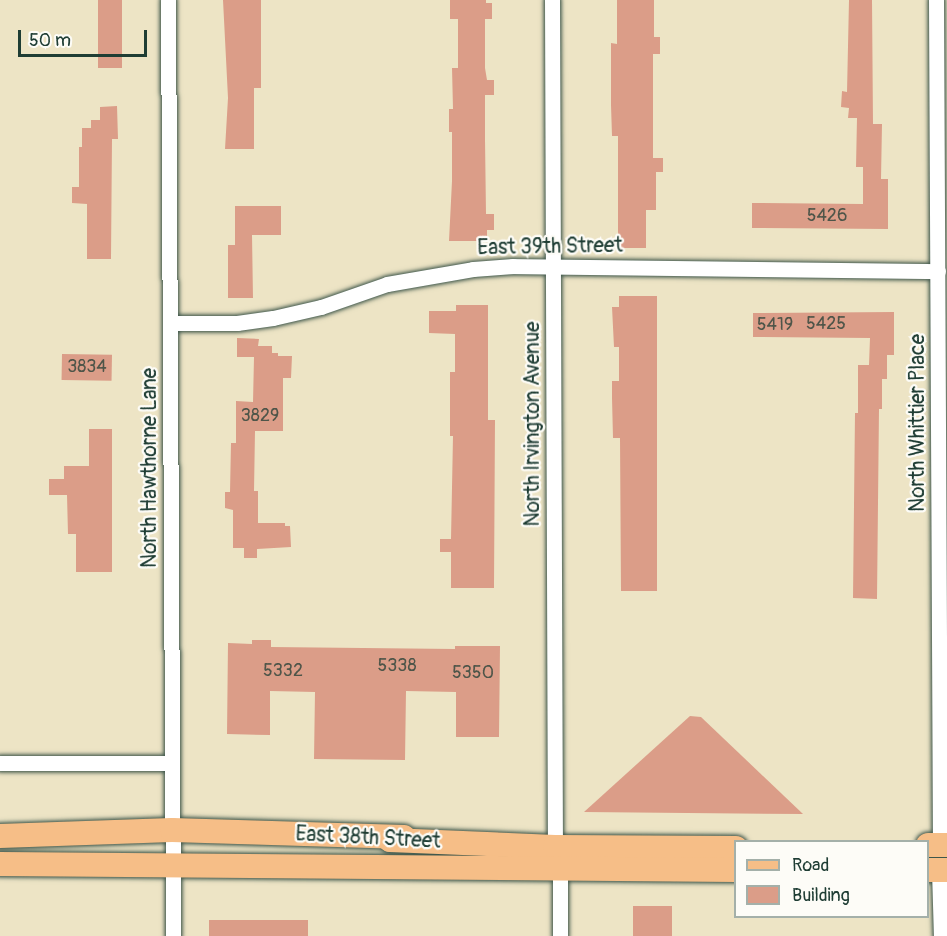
<!DOCTYPE html>
<html>
<head>
<meta charset="utf-8">
<style>
  body { margin:0 }
  #map { position:relative; width:947px; height:936px; overflow:hidden; background:#ede4c5; font-family:Pangolin,sans-serif }
  div>[style] { position:absolute }
  .building>* { inset:0; background:#db9d88; transform-origin:0 0 }
  .roads { filter:drop-shadow(0 0 2px #3e564a) drop-shadow(0 0 2px #3e564a) }
  .street>* { height:15px; margin:-7.5px; padding:0 7.5px; transform-origin:7.5px; border-radius:7.5px; background:#fff }
  .primary>* { height:24px; margin:-12px; padding:0 12px; transform-origin:12px; border-radius:12px; background:#f6be87 }
  span { translate:-50% -50%; white-space:nowrap; text-align:center; line-height:1.15; -webkit-text-stroke:4.5px #fdfcf7; paint-order:stroke }
  .number-label { font-size:18px; color:#4e5549 }
  .number-label span { -webkit-text-stroke-width:0 }
  .street-label { font-size:21px; color:#1f3d34 }
  .legend { position:absolute; left:734px; top:840px; width:195px; height:78px; box-sizing:border-box; background:#fdfcf7; border:2px solid #a4b0a9; margin:0; padding:8px 10px; list-style:none; font-size:18px; color:#1f3d34 }
  .legend li { display:flex; align-items:center; gap:12px; height:30px }
  .legend b { width:30px; border:2px solid #a4b0a9 }
  .scale { position:absolute; left:18px; top:30px; width:129px; height:27px; box-sizing:border-box; border:3px solid #1f3d34; border-top:0; padding-left:8px; font-size:18px; line-height:21px; white-space:nowrap; color:#1f3d34; -webkit-text-stroke:4px #fdfcf7; paint-order:stroke }
</style>
</head>
<body>
<div id="map">
  <div class="building">
    <div style="left:98px;top:0;width:24px;height:68px"></div>
    <div style="clip-path:polygon(223px 0,261px 0,261px 88px,254px 88px,254px 149px,225px 149px,228px 98px)"></div>
    <div style="clip-path:polygon(450px 0,486px 0,486px 3px,492px 3px,492px 19px,485px 19px,485px 68px,487px 80px,494px 80px,494px 95px,485px 95px,485px 139px,486px 214px,494px 214px,494px 230px,487px 230px,487px 241px,449px 241px,452px 181px,452px 132px,449px 132px,449px 109px,453px 109px,452px 68px,458px 68px,458px 19px,450px 19px)"></div>
    <div style="clip-path:polygon(617px 0,654px 0,654px 37px,660px 37px,660px 54px,653px 54px,653px 158px,663px 158px,663px 172px,656px 172px,656px 210px,646px 210px,646px 248px,620px 248px,618px 242px,618px 136px,612px 136px,611px 105px,611px 43px,617px 44px)"></div>
    <div style="clip-path:polygon(849px 0,872px 0,873px 124px,882px 124px,881px 179px,888px 179px,888px 229px,752px 228px,752px 203px,863px 204px,863px 167px,856px 167px,857px 118px,848px 118px,849px 108px,841px 107px,842px 91px,847px 92px)"></div>
    <div style="clip-path:polygon(117px 106px,118px 139px,112px 139px,111px 259px,87px 259px,87px 204px,72px 203px,72px 187px,79px 187px,79px 147px,82px 147px,82px 128px,91px 128px,91px 120px,100px 120px,100px 107px)"></div>
    <div style="clip-path:polygon(235px 206px,281px 206px,281px 235px,252px 235px,253px 298px,228px 298px,228px 245px,235px 245px)"></div>
    <div style="clip-path:polygon(619px 296px,657px 296px,657px 591px,621px 591px,620px 438px,613px 438px,612px 398px,612px 381px,619px 381px,619px 347px,614px 347px,612px 307px,619px 307px)"></div>
    <div style="clip-path:polygon(456px 305px,488px 305px,488px 420px,495px 420px,494px 588px,451px 588px,451px 552px,440px 552px,440px 539px,451px 539px,453px 436px,450px 436px,450px 372px,455px 372px,455px 334px,429px 333px,429px 311px,456px 311px)"></div>
    <div style="clip-path:polygon(894px 312px,894px 355px,887px 355px,887px 379px,882px 379px,882px 409px,879px 409px,877px 599px,853px 598px,855px 413px,858px 413px,858px 365px,869px 365px,870px 338px,753px 337px,753px 313px)"></div>
    <div style="clip-path:polygon(237px 338px,259px 339px,258px 346px,272px 346px,272px 353px,278px 353px,278px 356px,292px 356px,291px 378px,283px 378px,283px 431px,255px 431px,254px 491px,258px 491px,258px 523px,285px 523px,285px 526px,290px 526px,291px 547px,257px 549px,257px 558px,244px 558px,244px 548px,233px 548px,233px 510px,225px 508px,225px 492px,230px 492px,231px 443px,236px 443px,236px 401px,253px 402px,254px 357px,237px 357px)"></div>
    <div style="left:62px;top:354px;width:50px;height:26px;rotate:1deg"></div>
    <div style="clip-path:polygon(89px 429px,112px 429px,112px 572px,76px 572px,76px 534px,68px 534px,67px 495px,49px 495px,49px 479px,64px 479px,64px 466px,89px 466px)"></div>
    <div style="clip-path:polygon(252px 640px,271px 640px,271px 647px,455px 649px,455px 646px,500px 646px,499px 737px,456px 737px,456px 692px,406px 691px,405px 760px,314px 759px,315px 692px,270px 691px,270px 735px,227px 734px,228px 643px,252px 644px)"></div>
    <div style="clip-path:polygon(690px 716px,701px 717px,803px 814px,584px 812px)"></div>
    <div style="left:633px;top:906px;width:39px;height:30px"></div>
    <div style="left:308px;top:920px;width:16px;height:99px;rotate:90deg"></div>
  </div>
  <div class="roads">
    <div class="street">
      <div style="left:168px;top:0;width:936px;rotate:89.69deg"></div>
      <div style="left:552px;top:0;width:847px;rotate:89.8deg"></div>
      <div style="left:936px;top:0;width:845px;rotate:89.73deg"></div>
      <div style="left:170px;top:323px;width:67px"></div>
      <div style="left:237px;top:323px;width:36px;rotate:-8deg"></div>
      <div style="left:273px;top:318px;width:49px;rotate:-12.9deg"></div>
      <div style="left:321px;top:307px;width:70px;rotate:-19.2deg"></div>
      <div style="left:387px;top:284px;width:87px;rotate:-9.9deg"></div>
      <div style="left:473px;top:269px;width:40px;rotate:-4.3deg"></div>
      <div style="left:513px;top:266px;width:425px;rotate:0.7deg"></div>
      <div style="left:0;top:763px;width:172px"></div>
      <div style="left:560px;top:868px;width:68px;rotate:90deg"></div>
      <div style="left:939px;top:870px;width:66px;rotate:88.3deg"></div>
    </div>
    <div class="primary">
      <div style="left:0;top:836px;width:172px;rotate:-2deg"></div>
      <div style="left:172px;top:830px;width:232px;rotate:1.7deg"></div>
      <div style="left:392px;top:840px;width:2px;rotate:180deg"></div>
      <div style="left:390px;top:840px;width:165px;rotate:2.4deg"></div>
      <div style="left:555px;top:847px;width:181px;rotate:0.3deg"></div>
      <div style="left:928px;top:845px;width:19px"></div>
      <div style="left:0;top:864px;width:736px;rotate:0.47deg"></div>
      <div style="left:928px;top:870px;width:19px"></div>
    </div>
  </div>
  <div class="number-label">
    <span style="left:827px;top:216px">5426</span>
    <span style="left:826px;top:324px">5425</span>
    <span style="left:775px;top:325px">5419</span>
    <span style="left:87px;top:367px">3834</span>
    <span style="left:260px;top:416px">3829</span>
    <span style="left:397px;top:666px">5338</span>
    <span style="left:283px;top:671px">5332</span>
    <span style="left:473px;top:673px">5350</span>
  </div>
  <div class="street-label">
    <span style="left:550px;top:247px;rotate:-1deg">East 39th Street</span>
    <span style="left:918px;top:423px;rotate:-90deg">North Whittier Place</span>
    <span style="left:533px;top:424px;rotate:-90deg">North Irvington Avenue</span>
    <span style="left:150px;top:468px;rotate:-90deg">North Hawthorne Lane</span>
    <span style="left:368px;top:838px;rotate:3deg">East 38th Street</span>
  </div>
  <ul class="legend">
  <li><b style="height:8px;background:#f6be87"></b>Road</li>
  <li><b style="height:16px;background:#db9d88"></b>Building</li>
  </ul>
  <div class="scale">50 m</div>
</div>
</body>
</html>
